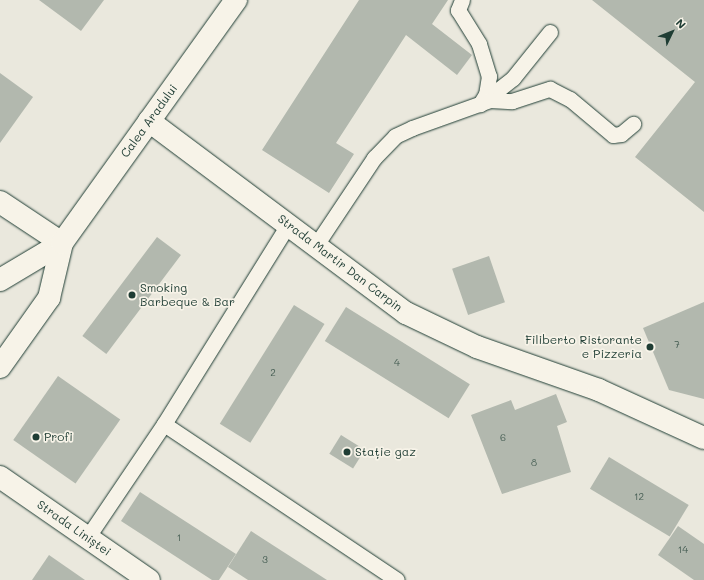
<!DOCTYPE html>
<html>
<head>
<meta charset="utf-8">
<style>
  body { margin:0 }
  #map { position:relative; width:704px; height:580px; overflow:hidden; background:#eae8dd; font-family:Mali,sans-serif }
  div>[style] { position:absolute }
  .building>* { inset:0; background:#b2b8ae; transform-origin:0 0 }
  .roads { filter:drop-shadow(0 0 1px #1f3d34) drop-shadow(0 0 1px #1f3d34) }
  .lane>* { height:15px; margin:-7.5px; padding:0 7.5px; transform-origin:7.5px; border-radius:7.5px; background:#f7f3e8 }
  .street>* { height:22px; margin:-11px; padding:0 11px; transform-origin:11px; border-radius:11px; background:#f7f3e8 }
  .primary>* { height:22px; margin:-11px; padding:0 11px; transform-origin:11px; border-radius:11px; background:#f7f3e8 }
  .dots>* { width:11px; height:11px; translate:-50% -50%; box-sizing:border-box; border:2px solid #f7f3e8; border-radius:50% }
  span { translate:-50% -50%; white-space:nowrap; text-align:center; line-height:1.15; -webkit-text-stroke:3.5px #f7f3e8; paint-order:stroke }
  .number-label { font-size:10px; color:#445c52 }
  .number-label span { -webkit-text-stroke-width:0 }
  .street-label { font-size:12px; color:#1f3d34 }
  .poi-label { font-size:12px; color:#1f3d34 }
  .left { translate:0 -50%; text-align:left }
  .right { translate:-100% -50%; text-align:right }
  .north { position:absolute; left:652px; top:12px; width:40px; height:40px; -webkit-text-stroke:3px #f7f3e8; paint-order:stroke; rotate:47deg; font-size:11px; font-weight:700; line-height:16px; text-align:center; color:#1f3d34 }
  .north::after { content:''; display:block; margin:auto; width:14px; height:18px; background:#1f3d34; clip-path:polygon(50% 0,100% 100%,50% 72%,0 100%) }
</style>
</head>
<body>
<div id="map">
  <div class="building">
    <div style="clip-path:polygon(39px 0,104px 0,81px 31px)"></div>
    <div style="clip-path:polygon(359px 0,448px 0,432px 24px,472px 55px,457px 75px,406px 35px,336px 143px,354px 154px,329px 193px,262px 150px)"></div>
    <div style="clip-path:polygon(592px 0,704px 0,704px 212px,635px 157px,695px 82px)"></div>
    <div style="clip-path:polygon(0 73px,33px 97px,0 143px)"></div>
    <div style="left:157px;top:237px;width:30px;height:124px;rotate:37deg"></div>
    <div style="left:489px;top:256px;width:49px;height:39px;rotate:71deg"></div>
    <div style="clip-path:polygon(704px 302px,704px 399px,669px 390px,643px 328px)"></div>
    <div style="left:294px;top:305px;width:36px;height:140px;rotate:32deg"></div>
    <div style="left:346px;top:307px;width:146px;height:40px;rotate:32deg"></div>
    <div style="left:58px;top:376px;width:76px;height:78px;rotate:35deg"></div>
    <div style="clip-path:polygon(556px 394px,567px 422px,557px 426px,571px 472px,502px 494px,471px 415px,511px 400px,515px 410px)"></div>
    <div style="left:341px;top:435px;width:28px;height:22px;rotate:32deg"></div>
    <div style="left:609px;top:457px;width:93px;height:37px;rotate:31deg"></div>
    <div style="clip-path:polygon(140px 492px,236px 554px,219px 580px,212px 580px,121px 521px)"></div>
    <div style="clip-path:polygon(678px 526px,704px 544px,704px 580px,694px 580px,658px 555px)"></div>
    <div style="clip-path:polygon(251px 531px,327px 580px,248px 580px,228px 567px)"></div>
    <div style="clip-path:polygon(49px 555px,85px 580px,32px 580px)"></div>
  </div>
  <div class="roads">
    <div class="lane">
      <div style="left:462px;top:0;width:11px;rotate:112deg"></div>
      <div style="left:458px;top:10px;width:40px;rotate:58deg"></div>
      <div style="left:479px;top:44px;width:34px;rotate:73deg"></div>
      <div style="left:489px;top:76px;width:18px;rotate:99deg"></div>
      <div style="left:486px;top:94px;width:12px;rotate:121deg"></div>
      <div style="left:480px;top:104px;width:42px;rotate:-38.2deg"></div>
      <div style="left:513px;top:78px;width:59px;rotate:-51.2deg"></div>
      <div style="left:316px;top:245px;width:105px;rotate:-56.3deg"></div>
      <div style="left:374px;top:158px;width:30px;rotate:-46deg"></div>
      <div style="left:395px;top:136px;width:19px;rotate:-25deg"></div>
      <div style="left:412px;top:128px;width:83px;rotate:-19.7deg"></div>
      <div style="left:490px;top:100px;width:22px;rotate:3deg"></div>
      <div style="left:512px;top:101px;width:40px;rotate:-18deg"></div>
      <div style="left:550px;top:89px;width:22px;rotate:27deg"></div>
      <div style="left:570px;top:99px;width:56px;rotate:39.9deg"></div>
      <div style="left:613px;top:135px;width:8px;rotate:-7deg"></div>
      <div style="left:621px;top:134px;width:16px;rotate:-40deg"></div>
      <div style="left:164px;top:424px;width:280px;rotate:33.8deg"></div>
      <div style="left:87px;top:538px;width:138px;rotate:-56deg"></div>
      <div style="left:164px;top:424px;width:237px;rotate:-58.1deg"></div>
    </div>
    <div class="street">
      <div style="left:149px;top:121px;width:321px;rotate:36.8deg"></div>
      <div style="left:406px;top:313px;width:79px;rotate:25.6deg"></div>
      <div style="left:477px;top:347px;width:129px;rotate:19.4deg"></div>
      <div style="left:599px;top:390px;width:115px;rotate:24.6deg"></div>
      <div style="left:0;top:202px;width:74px;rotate:33.5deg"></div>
      <div style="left:0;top:477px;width:181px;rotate:34.7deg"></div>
    </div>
    <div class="primary">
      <div style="left:0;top:280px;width:72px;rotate:-30.8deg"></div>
      <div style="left:0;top:367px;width:85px;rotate:-54.6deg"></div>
      <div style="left:49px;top:298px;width:57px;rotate:-76.7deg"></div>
      <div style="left:62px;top:243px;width:299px;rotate:-54.4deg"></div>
    </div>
  </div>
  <div class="dots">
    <div style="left:132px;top:295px;background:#1f3d34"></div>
    <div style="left:650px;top:347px;background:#1f3d34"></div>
    <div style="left:36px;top:437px;background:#1f3d34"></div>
    <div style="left:347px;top:452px;background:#1f3d34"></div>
  </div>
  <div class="number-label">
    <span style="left:677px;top:345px">7</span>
    <span style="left:397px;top:363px">4</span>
    <span style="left:273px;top:373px">2</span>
    <span style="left:503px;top:438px">6</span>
    <span style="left:534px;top:463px">8</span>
    <span style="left:639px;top:497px">12</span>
    <span style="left:179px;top:538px">1</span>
    <span style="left:683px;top:550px">14</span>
    <span style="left:265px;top:560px">3</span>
  </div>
  <div class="street-label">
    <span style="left:149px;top:121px;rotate:-54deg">Calea Aradului</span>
    <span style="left:340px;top:263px;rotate:37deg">Strada Martir Dan Carpin</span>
    <span style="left:74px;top:528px;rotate:35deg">Strada Liniștei</span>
  </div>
  <div class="poi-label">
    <span class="left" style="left:140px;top:295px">Smoking<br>Barbeque &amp; Bar</span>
    <span class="right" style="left:642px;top:347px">Filiberto Ristorante<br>e Pizzeria</span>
    <span class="left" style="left:44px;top:437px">Profi</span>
    <span class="left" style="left:355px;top:452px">Stație gaz</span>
  </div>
  <div class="north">N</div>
</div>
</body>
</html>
